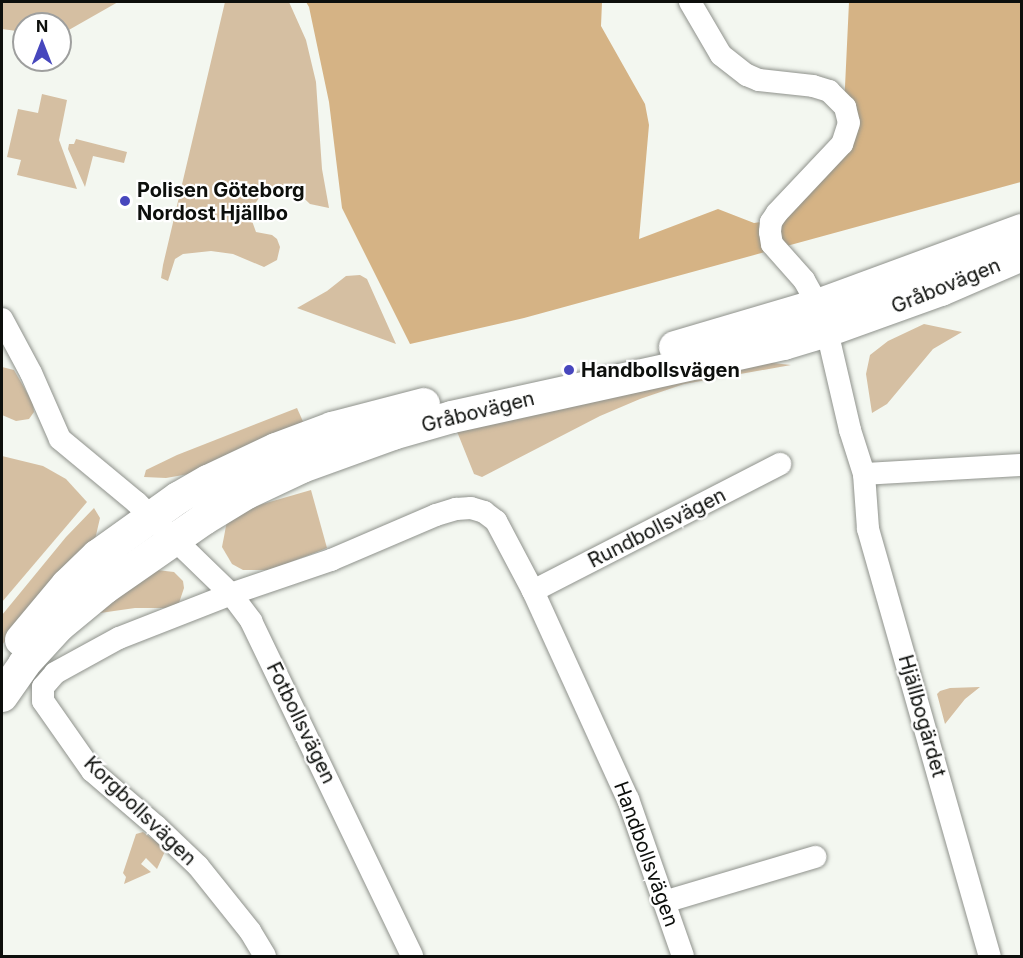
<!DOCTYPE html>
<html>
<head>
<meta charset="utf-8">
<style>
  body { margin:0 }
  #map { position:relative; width:1023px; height:958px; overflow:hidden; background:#f3f7f0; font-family:Inter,sans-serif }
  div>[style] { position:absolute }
  .green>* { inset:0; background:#d5bfa2 }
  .forest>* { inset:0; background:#d5b385 }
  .roads { filter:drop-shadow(0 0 2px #8f928c) drop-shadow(0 0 2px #8f928c) }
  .minor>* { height:22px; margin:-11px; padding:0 11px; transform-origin:11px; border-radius:11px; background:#fff }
  .secondary>* { height:32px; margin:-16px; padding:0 16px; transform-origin:16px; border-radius:16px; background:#fff }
  .dots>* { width:16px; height:16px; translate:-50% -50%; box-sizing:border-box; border:3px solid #fff; border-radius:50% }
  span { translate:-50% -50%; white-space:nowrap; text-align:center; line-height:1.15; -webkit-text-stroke:4.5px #fff; paint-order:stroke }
  .poi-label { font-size:20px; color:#0d0f0c; font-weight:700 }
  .left { translate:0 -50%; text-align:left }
  .street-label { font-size:20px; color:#0d0f0c }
  .frame { position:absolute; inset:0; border:3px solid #0d0f0c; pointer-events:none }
  .north { position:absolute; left:12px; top:12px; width:60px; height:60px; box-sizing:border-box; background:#fff; border:2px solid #9e9f9e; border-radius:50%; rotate:0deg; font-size:16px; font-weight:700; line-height:24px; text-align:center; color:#0d0f0c }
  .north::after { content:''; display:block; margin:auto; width:21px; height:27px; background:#4747bd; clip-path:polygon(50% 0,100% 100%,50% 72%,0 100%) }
</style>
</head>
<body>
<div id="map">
  <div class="green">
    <div style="clip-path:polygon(2px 2px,118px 2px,60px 35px,60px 24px,24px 24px,24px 32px,2px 29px)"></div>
    <div style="clip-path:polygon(225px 2px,289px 2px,306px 40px,316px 82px,322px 169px,329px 208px,310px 204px,291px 186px,281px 185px,264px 190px,253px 207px,252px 221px,256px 232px,272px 235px,277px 239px,280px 247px,277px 260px,264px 267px,233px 254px,211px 251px,183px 254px,175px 259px,168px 281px,161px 278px,163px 265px)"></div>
    <div style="clip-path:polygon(42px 94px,67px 100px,59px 140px,77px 189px,17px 175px,21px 160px,7px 157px,18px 109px,38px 113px)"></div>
    <div style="clip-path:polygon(76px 139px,127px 152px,124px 163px,93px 156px,85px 187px,68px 149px,69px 144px,74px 144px)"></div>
    <div style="clip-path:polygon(360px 275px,367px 279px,396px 344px,297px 308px,327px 291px,346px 276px)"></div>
    <div style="clip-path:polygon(924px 324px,962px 332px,933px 349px,887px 404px,872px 413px,866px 374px,870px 355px,888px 341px)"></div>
    <div style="clip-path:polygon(764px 362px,791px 365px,684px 384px,640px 399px,600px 416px,482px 477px,474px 474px,456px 429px)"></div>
    <div style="clip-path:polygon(2px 367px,14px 370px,33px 403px,34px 412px,29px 419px,16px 421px,2px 415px)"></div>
    <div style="clip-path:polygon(297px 408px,305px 426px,189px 474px,166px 478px,144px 477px,146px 470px,177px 455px)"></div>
    <div style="clip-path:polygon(2px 456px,43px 466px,66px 479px,87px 502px,2px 602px)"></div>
    <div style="clip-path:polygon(311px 490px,327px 548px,270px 570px,243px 570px,232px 564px,222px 547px,227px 521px,245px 509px)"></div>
    <div style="clip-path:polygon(94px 508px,100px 518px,94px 544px,34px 605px,2px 645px,2px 615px,66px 537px)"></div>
    <div style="clip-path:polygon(157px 570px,174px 572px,183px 581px,184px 588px,179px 603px,169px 608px,135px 608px,93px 614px)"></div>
    <div style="clip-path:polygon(980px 687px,965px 699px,945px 724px,937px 694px,940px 691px,950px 688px)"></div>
    <div style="clip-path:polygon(143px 832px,166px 849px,157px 869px,146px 858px,141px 864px,151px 872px,124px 884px,126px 877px,123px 873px,136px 834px)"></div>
  </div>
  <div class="forest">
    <div style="clip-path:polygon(306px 2px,602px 2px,601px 26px,645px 104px,649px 125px,639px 239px,718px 209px,754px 223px,787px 218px,843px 129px,849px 2px,1021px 2px,1021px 182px,524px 318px,410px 344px,342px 208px,329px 102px,309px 7px)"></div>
  </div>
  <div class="roads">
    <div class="minor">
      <div style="left:690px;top:2px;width:61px;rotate:59.7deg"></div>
      <div style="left:721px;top:55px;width:33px;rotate:38deg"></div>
      <div style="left:747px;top:75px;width:13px;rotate:23deg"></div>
      <div style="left:759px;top:80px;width:54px;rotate:6.3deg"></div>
      <div style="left:813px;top:86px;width:17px;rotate:17deg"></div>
      <div style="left:829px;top:91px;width:23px;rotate:45deg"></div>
      <div style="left:845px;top:107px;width:16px;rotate:76deg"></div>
      <div style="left:849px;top:123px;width:22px;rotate:108deg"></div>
      <div style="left:842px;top:144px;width:95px;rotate:133.3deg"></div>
      <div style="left:777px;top:213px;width:11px;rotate:124deg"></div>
      <div style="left:771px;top:222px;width:10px;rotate:96deg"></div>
      <div style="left:770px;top:232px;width:12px;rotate:81deg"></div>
      <div style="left:772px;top:244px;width:48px;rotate:48.4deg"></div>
      <div style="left:804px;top:280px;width:29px;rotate:61deg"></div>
      <div style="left:818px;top:305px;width:28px;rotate:71deg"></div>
      <div style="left:827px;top:331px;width:102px;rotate:76.9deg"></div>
      <div style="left:850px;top:430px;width:46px;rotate:72.3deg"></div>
      <div style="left:864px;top:474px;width:55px;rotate:85.8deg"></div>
      <div style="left:868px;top:529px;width:444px;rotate:74.1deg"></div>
      <div style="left:2px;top:319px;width:61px;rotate:61.8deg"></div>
      <div style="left:31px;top:373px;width:72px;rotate:66.3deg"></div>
      <div style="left:60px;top:439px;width:99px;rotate:39.7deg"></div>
      <div style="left:136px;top:502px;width:132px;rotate:44.1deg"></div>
      <div style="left:231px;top:594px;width:34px;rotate:53deg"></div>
      <div style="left:251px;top:621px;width:372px;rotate:64.3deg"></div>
      <div style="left:864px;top:474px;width:158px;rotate:-3.3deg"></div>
      <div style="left:533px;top:591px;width:278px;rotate:-27.2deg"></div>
      <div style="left:664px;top:902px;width:158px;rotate:-16.6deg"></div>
      <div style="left:265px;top:956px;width:29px;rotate:-121deg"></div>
      <div style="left:250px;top:931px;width:83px;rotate:-128.7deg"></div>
      <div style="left:198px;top:866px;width:58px;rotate:-136.4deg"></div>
      <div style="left:156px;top:826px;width:84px;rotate:-139.3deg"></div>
      <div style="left:92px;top:771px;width:85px;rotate:-125deg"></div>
      <div style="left:43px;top:701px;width:14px;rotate:-90deg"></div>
      <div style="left:43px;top:687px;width:18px;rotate:-49deg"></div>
      <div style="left:55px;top:673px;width:73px;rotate:-28.7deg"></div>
      <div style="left:119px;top:638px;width:120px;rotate:-21.4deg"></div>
      <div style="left:231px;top:594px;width:106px;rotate:-18.8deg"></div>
      <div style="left:331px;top:560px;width:114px;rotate:-23.2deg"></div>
      <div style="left:436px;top:515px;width:21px;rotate:-17deg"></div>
      <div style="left:456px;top:509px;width:15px;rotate:-4deg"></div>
      <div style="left:471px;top:508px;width:14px;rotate:17deg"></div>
      <div style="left:484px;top:512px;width:15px;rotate:37deg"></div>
      <div style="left:496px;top:521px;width:79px;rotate:62.1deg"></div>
      <div style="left:533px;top:591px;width:229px;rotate:65.5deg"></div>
      <div style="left:628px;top:799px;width:166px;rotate:70.7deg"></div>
    </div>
    <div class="secondary">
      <div style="left:675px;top:347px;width:149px;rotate:-16.4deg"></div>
      <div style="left:818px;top:305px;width:217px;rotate:-20.2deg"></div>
      <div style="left:21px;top:640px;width:72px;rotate:-50.1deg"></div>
      <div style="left:67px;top:585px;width:42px;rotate:-44deg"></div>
      <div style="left:97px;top:556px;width:100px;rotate:-35.6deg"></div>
      <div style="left:178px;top:498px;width:34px;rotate:-30deg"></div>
      <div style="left:208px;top:481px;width:75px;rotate:-25.2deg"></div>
      <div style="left:276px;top:449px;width:60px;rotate:-20.6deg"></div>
      <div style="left:332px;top:428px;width:95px;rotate:-14.6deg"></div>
      <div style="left:2px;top:696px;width:39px;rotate:-55deg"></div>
      <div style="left:24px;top:664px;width:52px;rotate:-47.4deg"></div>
      <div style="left:59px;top:626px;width:60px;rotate:-39.6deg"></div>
      <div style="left:105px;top:588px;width:121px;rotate:-34.9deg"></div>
      <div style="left:204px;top:519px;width:50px;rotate:-31.2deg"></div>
      <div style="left:247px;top:493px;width:61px;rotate:-25.3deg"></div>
      <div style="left:302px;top:467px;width:97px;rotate:-19.9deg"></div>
      <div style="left:393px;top:434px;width:61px;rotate:-16.1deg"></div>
      <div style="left:452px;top:417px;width:340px;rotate:-12.4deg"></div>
      <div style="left:784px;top:344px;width:45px;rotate:-16.8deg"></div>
      <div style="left:827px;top:331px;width:121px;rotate:-19.8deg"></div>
      <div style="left:941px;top:290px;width:88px;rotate:-23.4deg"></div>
    </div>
  </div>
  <div class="dots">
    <div style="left:125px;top:201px;background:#4747bd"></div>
    <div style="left:569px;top:370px;background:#4747bd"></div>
  </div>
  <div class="poi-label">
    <span class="left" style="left:137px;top:202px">Polisen Göteborg<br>Nordost Hjällbo</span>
    <span class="left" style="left:581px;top:370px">Handbollsvägen</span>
  </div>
  <div class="street-label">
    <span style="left:946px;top:286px;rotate:-22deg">Gråbovägen</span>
    <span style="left:478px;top:412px;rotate:-14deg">Gråbovägen</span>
    <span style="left:657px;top:528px;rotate:-27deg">Rundbollsvägen</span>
    <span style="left:922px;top:716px;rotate:74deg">Hjällbogärdet</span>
    <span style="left:301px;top:723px;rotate:64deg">Fotbollsvägen</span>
    <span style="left:140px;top:811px;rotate:44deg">Korgbollsvägen</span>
    <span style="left:646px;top:854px;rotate:70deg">Handbollsvägen</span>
  </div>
  <div class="frame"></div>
  <div class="north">N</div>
</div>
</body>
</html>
